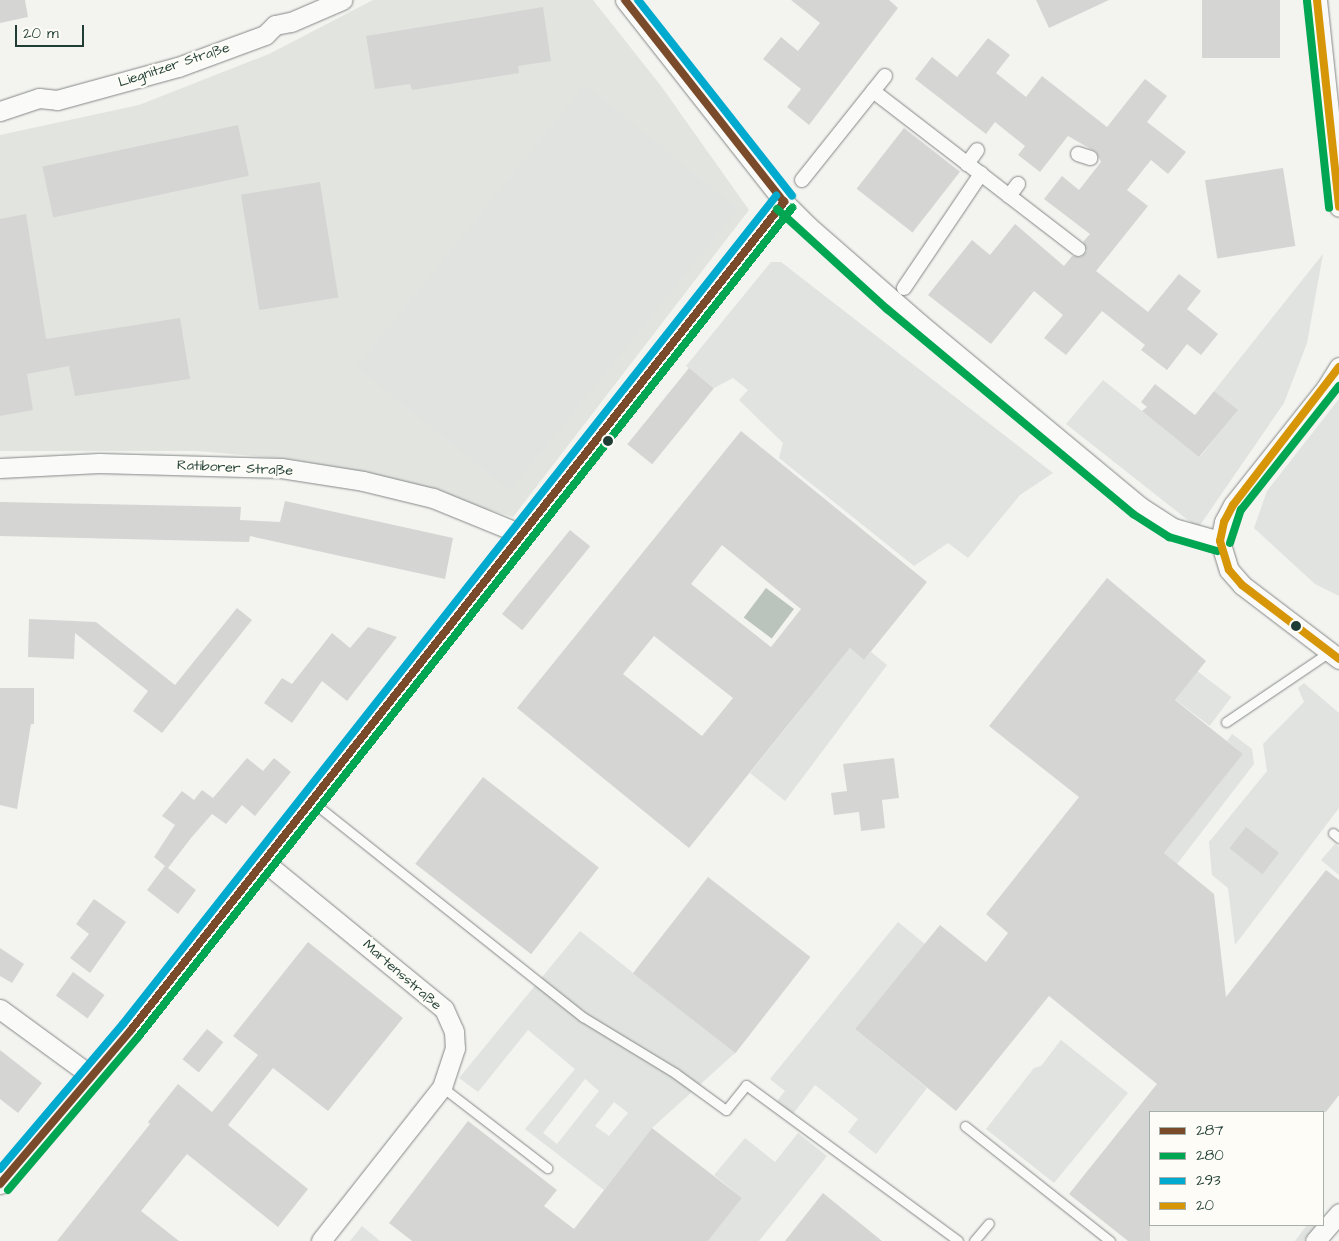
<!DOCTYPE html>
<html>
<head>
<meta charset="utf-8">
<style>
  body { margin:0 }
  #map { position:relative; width:1339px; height:1241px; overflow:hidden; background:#f3f3f0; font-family:"Architects Daughter",sans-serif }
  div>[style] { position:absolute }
  .built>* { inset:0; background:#e2e4e0 }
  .green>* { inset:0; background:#e0e3df; transform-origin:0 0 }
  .water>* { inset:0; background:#bbc3bd; transform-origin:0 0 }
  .building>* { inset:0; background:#d5d6d3; transform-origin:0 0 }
  .roads { filter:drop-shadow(0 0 1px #848986) drop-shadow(0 0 1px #848986) }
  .service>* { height:9px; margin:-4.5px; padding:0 4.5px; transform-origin:4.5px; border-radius:4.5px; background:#fafaf8 }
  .pedestrian>* { height:14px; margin:-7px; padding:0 7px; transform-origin:7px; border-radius:7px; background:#fafaf8 }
  .minor>* { height:19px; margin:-9.5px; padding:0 9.5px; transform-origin:9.5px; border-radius:9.5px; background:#fafaf8 }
  .bus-1>* { height:8px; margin:-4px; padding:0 4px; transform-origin:4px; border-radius:4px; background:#7a4b2a }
  .bus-2>* { height:8px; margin:-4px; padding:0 4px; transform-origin:4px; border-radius:4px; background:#00a651 }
  .bus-3>* { height:8px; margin:-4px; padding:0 4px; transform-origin:4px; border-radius:4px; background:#00a9ce }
  .bus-4>* { height:8px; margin:-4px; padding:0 4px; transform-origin:4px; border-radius:4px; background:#d79608 }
  .dots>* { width:14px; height:14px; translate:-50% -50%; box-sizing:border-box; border:2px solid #fdfcf7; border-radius:50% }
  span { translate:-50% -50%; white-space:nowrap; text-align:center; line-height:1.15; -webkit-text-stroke:5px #fdfcf7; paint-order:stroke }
  .street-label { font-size:14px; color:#1f3d34 }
  .legend { position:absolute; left:1149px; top:1111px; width:175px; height:115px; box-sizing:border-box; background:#fdfcf7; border:1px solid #a4b0a9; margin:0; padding:6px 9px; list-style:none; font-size:15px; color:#1f3d34 }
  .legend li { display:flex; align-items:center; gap:10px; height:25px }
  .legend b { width:25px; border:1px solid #a4b0a9 }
  .scale { position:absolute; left:15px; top:25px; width:69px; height:22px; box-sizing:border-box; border:2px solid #1f3d34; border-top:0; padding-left:6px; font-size:15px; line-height:18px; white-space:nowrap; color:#1f3d34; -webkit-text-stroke:4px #fdfcf7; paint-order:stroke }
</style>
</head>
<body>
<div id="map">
  <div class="built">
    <div style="clip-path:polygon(373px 0,593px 0,661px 86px,749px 210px,513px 517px,363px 472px,289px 459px,197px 451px,0 451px,0 135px,139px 105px,269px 54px)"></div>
  </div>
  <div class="green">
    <div style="left:585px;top:85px;width:197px;height:363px;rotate:39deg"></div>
    <div style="clip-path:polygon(1323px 254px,1307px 343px,1284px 403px,1198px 528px,1066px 424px,1103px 380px,1200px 457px,1237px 410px,1214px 391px)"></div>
    <div style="clip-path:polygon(771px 262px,781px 262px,1053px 473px,1020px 495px,968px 558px,948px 543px,914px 566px,779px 458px,783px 443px,739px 400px,748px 390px,733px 378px,714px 388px,686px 366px)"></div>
    <div style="clip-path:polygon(1339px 399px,1339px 596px,1315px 584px,1254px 528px,1267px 491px)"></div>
    <div style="clip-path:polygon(850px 648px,864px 660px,871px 652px,887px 665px,785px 801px,750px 773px)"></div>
    <div style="left:1197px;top:671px;width:43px;height:36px;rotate:37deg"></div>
    <div style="clip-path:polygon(1304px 683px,1339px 713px,1339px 808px,1235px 945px,1228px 888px,1212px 875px,1209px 842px,1267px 771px,1263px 744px,1304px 702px,1298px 688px)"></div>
    <div style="clip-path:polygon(1232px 734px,1252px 749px,1254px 764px,1177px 864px,1164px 853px,1243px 754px,1227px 741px)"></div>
    <div style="clip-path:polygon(1335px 844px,1339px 847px,1339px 875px,1321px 860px)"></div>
    <div style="clip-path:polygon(898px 922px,925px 944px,855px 1029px,927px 1088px,876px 1154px,848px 1132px,858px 1119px,815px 1085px,793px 1114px,777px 1101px,785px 1091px,770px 1079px)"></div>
    <div style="clip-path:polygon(evenodd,580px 931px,735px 1053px,652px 1128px,604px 1190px,525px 1129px,575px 1069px,528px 1030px,478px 1092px,459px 1078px,580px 931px,585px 1079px,599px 1091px,557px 1144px,543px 1133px,585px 1079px,580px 931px,614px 1102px,628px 1113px,609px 1136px,595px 1126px,614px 1102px)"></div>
    <div style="clip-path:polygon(1061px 1040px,1128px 1093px,1054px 1183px,986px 1129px,1034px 1068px,1041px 1066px)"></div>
    <div style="clip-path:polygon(798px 1133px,827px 1156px,759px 1241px,708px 1241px,742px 1198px,714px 1175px,745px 1138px,775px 1162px)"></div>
    <div style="clip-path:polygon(1307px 1225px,1316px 1225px,1303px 1241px,1295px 1241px)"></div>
    <div style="clip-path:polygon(362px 1226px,380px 1241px,350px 1241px)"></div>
  </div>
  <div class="water">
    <div style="left:766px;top:588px;width:35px;height:37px;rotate:37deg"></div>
  </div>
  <div class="building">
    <div style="clip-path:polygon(0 0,25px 0,28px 17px,0 23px)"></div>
    <div style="clip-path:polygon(791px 0,889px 0,898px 8px,809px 125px,787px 107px,801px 89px,763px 59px,781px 37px,798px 51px,820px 23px)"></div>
    <div style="clip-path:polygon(1036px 0,1109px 0,1049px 28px)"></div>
    <div style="left:1202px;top:0;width:78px;height:58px"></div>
    <div style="clip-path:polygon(543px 7px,551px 61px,518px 66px,519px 73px,412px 90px,410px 84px,375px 89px,366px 36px)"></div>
    <div style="clip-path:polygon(988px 38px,1010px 55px,996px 73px,1026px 97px,1042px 76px,1107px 127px,1145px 79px,1167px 96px,1147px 122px,1186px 152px,1168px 174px,1151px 160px,1127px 190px,1148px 206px,1096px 271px,1148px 312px,1179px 274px,1201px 291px,1187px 309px,1218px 334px,1201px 355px,1187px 344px,1167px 370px,1141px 350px,1145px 345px,1102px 311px,1066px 355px,1044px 338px,1063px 315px,1034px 291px,991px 344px,928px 295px,972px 240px,990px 255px,1015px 224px,1064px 266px,1072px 256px,1081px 257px,1087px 251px,1083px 242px,1090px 234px,1044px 199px,1062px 176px,1079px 190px,1101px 162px,1096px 152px,1068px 136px,1040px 172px,1018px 155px,1025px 146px,995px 122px,986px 134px,915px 79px,932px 57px,957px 77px)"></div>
    <div style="left:238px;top:125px;width:52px;height:200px;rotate:78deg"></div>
    <div style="left:904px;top:128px;width:71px;height:77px;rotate:38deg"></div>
    <div style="left:1283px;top:168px;width:79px;height:79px;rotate:81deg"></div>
    <div style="left:320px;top:182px;width:117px;height:80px;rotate:81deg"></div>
    <div style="clip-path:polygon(26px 214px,46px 339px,180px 318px,190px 379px,75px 396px,69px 366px,27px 374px,33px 410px,0 416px,0 219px)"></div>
    <div style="left:689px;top:368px;width:32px;height:98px;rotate:39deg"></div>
    <div style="clip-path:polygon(1155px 384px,1195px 415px,1214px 391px,1238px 410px,1199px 457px,1142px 411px,1147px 407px,1141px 402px)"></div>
    <div style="clip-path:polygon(evenodd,741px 431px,927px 582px,864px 660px,850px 648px,689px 848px,517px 708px,741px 431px,722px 545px,801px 609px,771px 647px,691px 584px,722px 545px,741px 431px,654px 636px,733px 698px,702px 736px,623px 674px,654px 636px)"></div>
    <div style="clip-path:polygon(285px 501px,453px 538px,445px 579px,250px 536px,249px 542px,0 536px,0 502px,241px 507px,240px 520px,280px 522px)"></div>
    <div style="left:570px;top:530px;width:26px;height:108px;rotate:39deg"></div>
    <div style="clip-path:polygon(1107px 578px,1206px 661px,1175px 700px,1243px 754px,1164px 853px,1214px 894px,1226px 997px,1326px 870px,1339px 880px,1339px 1095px,1326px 1112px,1150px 1112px,1150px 1241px,1128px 1241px,1069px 1194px,1157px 1084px,1049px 996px,956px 1111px,855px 1029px,940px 925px,986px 962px,1008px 933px,986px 914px,1079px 797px,989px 726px)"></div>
    <div style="clip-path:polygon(237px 608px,252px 620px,162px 733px,133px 711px,148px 691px,75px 633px,74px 659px,28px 657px,29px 619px,96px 622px,175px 685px)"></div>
    <div style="clip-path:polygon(368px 627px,397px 637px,347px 701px,322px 681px,292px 723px,264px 703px,282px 678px,292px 684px,332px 633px,350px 648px)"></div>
    <div style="clip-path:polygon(0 688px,34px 688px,34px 724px,31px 724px,17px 809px,0 805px)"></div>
    <div style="clip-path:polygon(247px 758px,263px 771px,274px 758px,291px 772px,255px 816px,242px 805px,226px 824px,212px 814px,191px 838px,168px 868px,196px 890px,178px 914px,147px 890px,165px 866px,154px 857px,175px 825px,162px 816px,182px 791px,194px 800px,202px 790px,213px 798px)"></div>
    <div style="clip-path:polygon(894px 758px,899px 798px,882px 800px,885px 828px,861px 831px,859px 812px,834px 815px,831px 793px,847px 791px,843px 764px)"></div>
    <div style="left:483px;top:777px;width:147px;height:110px;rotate:38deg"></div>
    <div style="left:1246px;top:827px;width:42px;height:27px;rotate:38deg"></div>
    <div style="left:708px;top:877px;width:130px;height:122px;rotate:38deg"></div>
    <div style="clip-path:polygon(94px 899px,126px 922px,90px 973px,70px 958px,89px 934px,76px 924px)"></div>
    <div style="clip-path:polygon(308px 942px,403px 1018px,328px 1111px,273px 1068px,228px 1125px,308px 1189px,278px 1227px,187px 1154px,141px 1211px,179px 1241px,57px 1241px,150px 1124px,148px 1122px,178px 1084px,212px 1112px,258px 1055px,233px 1036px)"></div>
    <div style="clip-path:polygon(0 948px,24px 964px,12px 983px,0 976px)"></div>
    <div style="left:73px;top:972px;width:39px;height:29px;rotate:36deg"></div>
    <div style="left:207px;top:1029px;width:21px;height:39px;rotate:39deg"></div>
    <div style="clip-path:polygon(0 1050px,42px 1083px,18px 1113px,0 1099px)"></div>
    <div style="clip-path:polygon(468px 1121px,557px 1190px,544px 1206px,574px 1229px,652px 1128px,742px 1198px,708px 1241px,412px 1241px,389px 1223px)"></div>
    <div style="clip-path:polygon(823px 1193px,882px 1241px,785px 1241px)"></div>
  </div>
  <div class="roads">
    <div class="service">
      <div style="left:1226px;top:722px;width:123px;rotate:-34.1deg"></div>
      <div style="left:310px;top:800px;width:349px;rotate:38.5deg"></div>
      <div style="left:583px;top:1017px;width:108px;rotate:31.3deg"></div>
      <div style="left:675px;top:1073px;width:63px;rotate:36deg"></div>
      <div style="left:726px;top:1110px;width:32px;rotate:-51deg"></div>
      <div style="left:746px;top:1085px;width:263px;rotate:36.3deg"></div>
      <div style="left:1333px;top:833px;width:8px;rotate:40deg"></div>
      <div style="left:442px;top:1087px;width:133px;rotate:37.6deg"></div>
      <div style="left:965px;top:1126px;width:185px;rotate:38.4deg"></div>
      <div style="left:974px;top:1241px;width:23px;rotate:-50deg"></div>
    </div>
    <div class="pedestrian">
      <div style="left:873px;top:91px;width:259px;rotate:37.6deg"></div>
      <div style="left:1078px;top:154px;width:13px;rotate:18deg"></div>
      <div style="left:967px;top:164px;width:17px;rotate:-54deg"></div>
      <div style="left:802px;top:180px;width:133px;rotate:-51.4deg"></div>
      <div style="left:1009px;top:196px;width:15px;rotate:-53deg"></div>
      <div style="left:904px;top:288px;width:138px;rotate:-56deg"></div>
    </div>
    <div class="minor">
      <div style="left:625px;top:0;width:257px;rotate:51.8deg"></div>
      <div style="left:784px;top:202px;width:35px;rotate:45deg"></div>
      <div style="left:809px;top:227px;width:147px;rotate:41.1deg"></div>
      <div style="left:920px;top:324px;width:285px;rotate:39.7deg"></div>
      <div style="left:1139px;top:506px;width:40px;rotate:32.9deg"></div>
      <div style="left:1173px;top:528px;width:49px;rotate:15.5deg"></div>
      <div style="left:1317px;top:0;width:208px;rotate:83.9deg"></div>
      <div style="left:0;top:111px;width:41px;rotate:-18.4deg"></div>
      <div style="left:39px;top:98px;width:18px;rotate:6deg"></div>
      <div style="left:57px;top:100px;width:125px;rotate:-15.3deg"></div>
      <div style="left:178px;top:67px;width:93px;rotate:-20.2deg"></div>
      <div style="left:265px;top:35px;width:14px;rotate:-45deg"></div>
      <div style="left:275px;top:25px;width:16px;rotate:-11deg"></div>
      <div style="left:291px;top:22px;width:56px;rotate:-23.3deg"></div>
      <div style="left:1339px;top:367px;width:25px;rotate:122deg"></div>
      <div style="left:1326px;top:388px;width:149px;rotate:128.5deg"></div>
      <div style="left:1233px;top:505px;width:19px;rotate:118deg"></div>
      <div style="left:1224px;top:522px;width:19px;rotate:102deg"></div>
      <div style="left:1220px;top:541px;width:30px;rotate:73deg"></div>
      <div style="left:1229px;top:570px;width:20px;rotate:49deg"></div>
      <div style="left:1242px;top:585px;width:122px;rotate:37.3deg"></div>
      <div style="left:0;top:468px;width:99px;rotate:-2.9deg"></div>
      <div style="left:99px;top:463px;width:182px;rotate:1.6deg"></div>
      <div style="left:281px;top:468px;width:83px;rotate:9deg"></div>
      <div style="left:363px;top:481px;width:72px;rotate:13.7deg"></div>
      <div style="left:433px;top:498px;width:95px;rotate:22.2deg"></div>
      <div style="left:262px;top:860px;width:235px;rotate:39.3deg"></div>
      <div style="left:444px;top:1009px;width:24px;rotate:66deg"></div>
      <div style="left:454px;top:1031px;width:17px;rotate:87deg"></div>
      <div style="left:455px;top:1048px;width:41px;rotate:108.4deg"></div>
      <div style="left:442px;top:1087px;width:196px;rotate:128.2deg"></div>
      <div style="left:0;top:1009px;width:115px;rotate:36.2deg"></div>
      <div style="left:0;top:1184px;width:202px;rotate:-49.6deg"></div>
      <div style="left:131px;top:1030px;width:215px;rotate:-52.4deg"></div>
      <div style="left:262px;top:860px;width:548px;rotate:-51.29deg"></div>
      <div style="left:605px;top:432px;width:291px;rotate:-52.1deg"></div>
      <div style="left:1315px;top:1241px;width:37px;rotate:-49deg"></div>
    </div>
  </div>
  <div class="bus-1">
    <div style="left:625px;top:0;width:257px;rotate:51.8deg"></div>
    <div style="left:0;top:1184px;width:202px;rotate:-49.6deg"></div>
    <div style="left:131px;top:1030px;width:1055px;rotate:-51.74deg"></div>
  </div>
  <div class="bus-2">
    <div style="left:1307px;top:1px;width:208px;rotate:83.9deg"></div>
    <div style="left:777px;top:209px;width:149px;rotate:42.3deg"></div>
    <div style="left:887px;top:309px;width:320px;rotate:39.8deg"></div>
    <div style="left:1133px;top:514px;width:43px;rotate:32.6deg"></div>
    <div style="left:1169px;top:537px;width:50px;rotate:16.3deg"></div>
    <div style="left:1230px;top:543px;width:35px;rotate:-72deg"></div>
    <div style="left:1241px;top:510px;width:158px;rotate:-51.7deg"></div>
    <div style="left:8px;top:1190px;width:202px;rotate:-49.6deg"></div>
    <div style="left:139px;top:1036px;width:1055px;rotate:-51.74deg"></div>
  </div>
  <div class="bus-3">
    <div style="left:638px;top:0;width:249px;rotate:51.8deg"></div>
    <div style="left:0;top:1169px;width:190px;rotate:-49.7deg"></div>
    <div style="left:123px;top:1024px;width:1055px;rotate:-51.74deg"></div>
  </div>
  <div class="bus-4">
    <div style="left:1317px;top:0;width:208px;rotate:83.9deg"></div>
    <div style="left:1339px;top:367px;width:174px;rotate:127.5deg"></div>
    <div style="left:1233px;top:505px;width:19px;rotate:118deg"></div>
    <div style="left:1224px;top:522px;width:19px;rotate:102deg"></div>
    <div style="left:1220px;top:541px;width:30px;rotate:73deg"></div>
    <div style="left:1229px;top:570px;width:20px;rotate:49deg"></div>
    <div style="left:1242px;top:585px;width:122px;rotate:37.3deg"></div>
  </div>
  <div class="dots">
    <div style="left:608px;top:441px;background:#1f3d34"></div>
    <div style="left:1296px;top:626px;background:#1f3d34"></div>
  </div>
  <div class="street-label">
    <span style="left:174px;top:65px;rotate:-18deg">Liegnitzer Straße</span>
    <span style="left:235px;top:468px;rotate:3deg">Ratiborer Straße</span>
    <span style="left:402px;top:975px;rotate:41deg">Martensstraße</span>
  </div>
  <ul class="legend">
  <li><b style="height:6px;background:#7a4b2a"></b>287</li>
  <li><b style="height:6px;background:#00a651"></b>280</li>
  <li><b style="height:6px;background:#00a9ce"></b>293</li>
  <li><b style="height:6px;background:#d79608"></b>20</li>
  </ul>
  <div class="scale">20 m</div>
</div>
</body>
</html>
